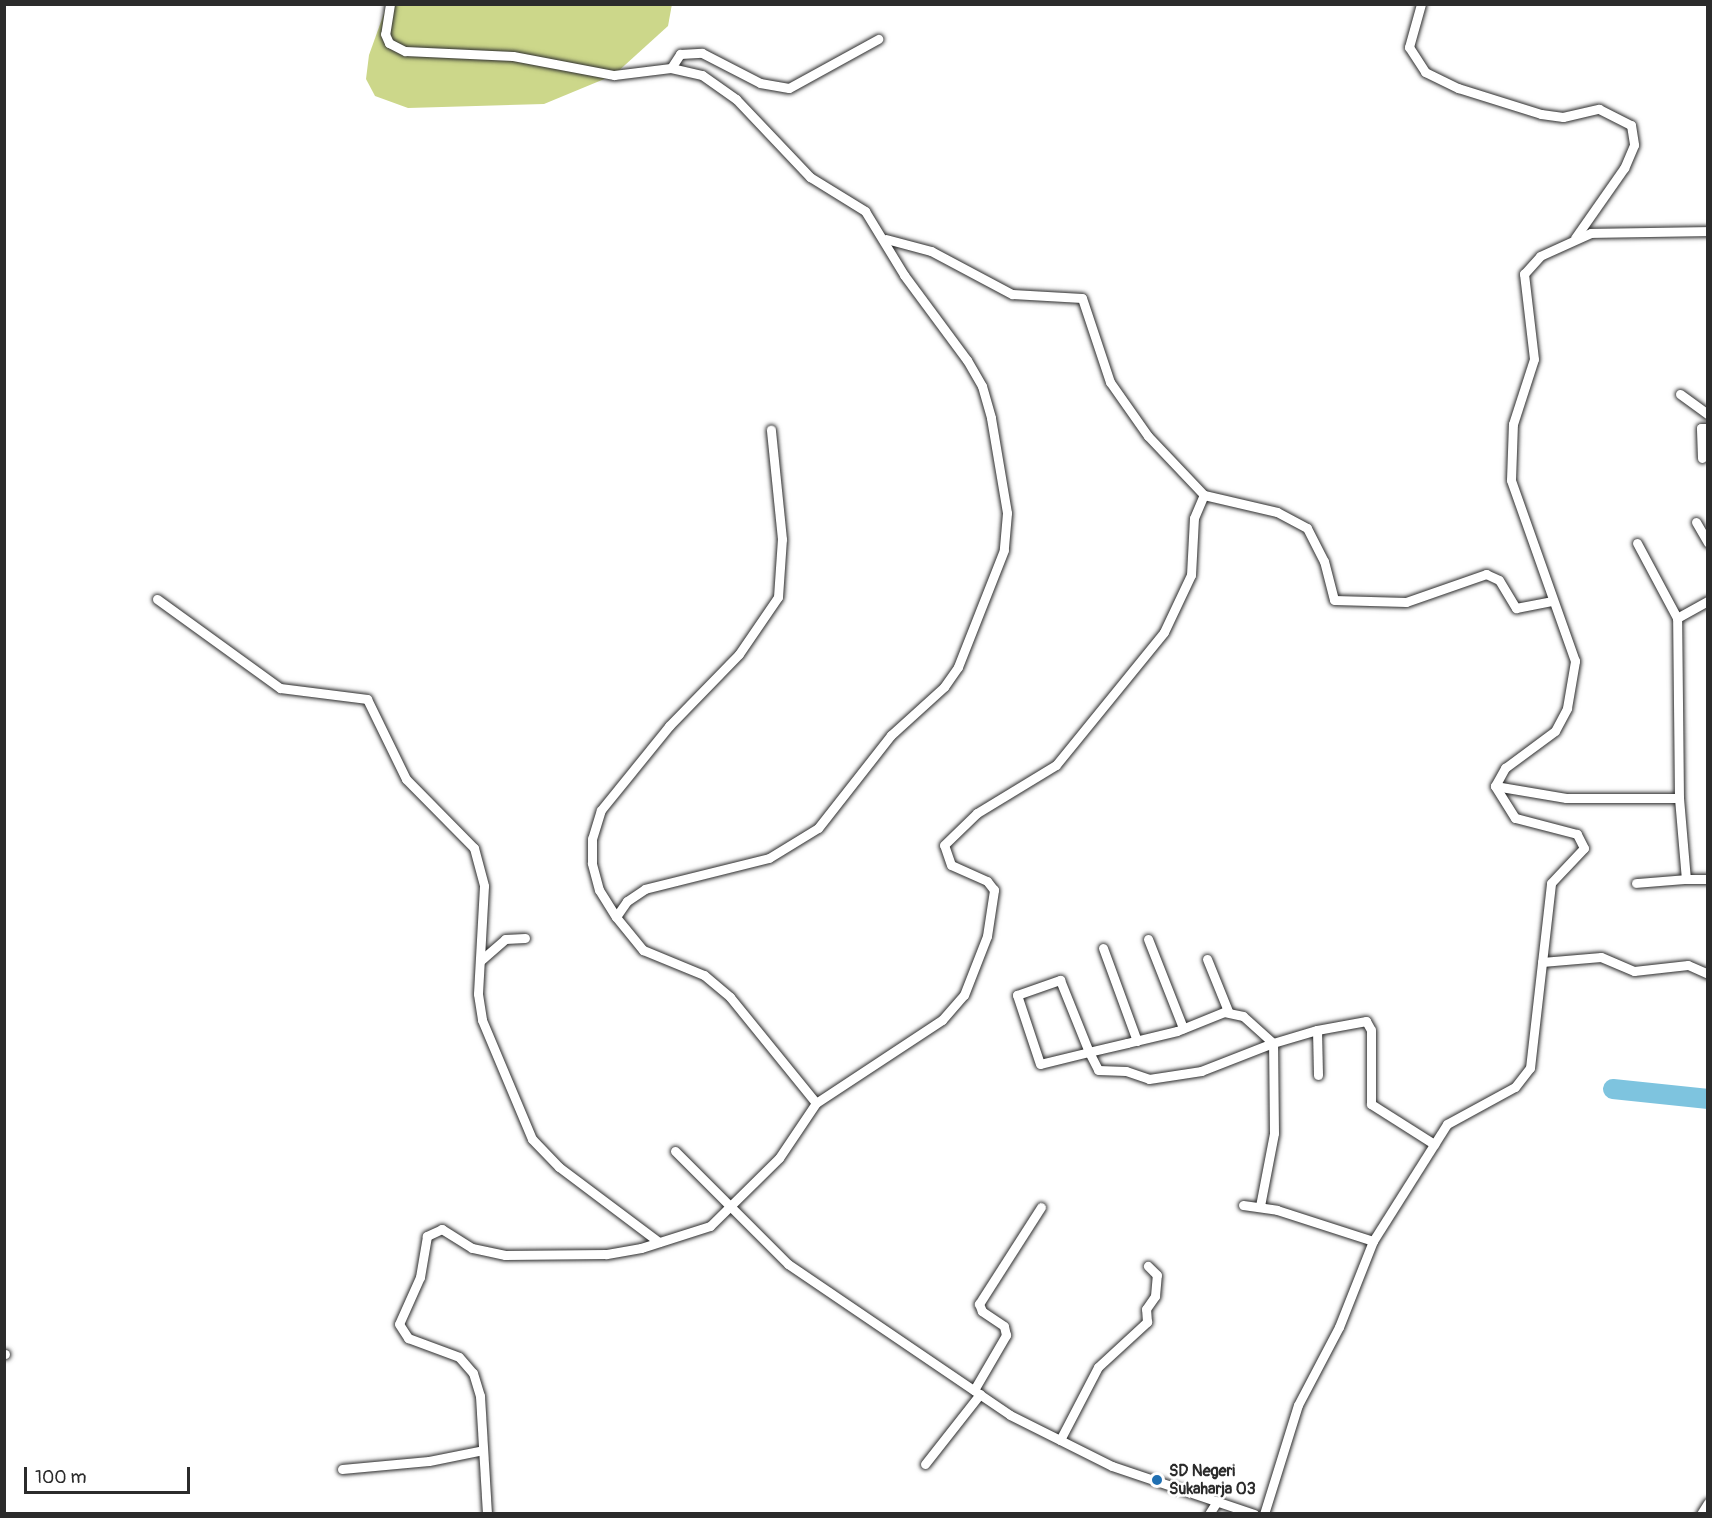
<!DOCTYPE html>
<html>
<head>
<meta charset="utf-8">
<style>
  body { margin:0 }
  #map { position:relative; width:1712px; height:1518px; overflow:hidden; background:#fff; font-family:Pangolin,sans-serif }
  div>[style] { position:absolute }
  .green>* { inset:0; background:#ccd78a }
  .river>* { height:20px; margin:-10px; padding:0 10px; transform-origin:10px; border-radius:10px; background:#7ec4df }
  .roads { filter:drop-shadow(0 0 2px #2b2b2b) drop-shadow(0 0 2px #2b2b2b) }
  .street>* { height:9px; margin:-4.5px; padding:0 4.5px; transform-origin:4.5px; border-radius:4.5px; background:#fff }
  .dots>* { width:16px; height:16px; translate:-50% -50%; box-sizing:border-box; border:3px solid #fff; border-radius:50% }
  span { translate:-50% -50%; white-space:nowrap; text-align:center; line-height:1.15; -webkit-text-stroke:5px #fff; paint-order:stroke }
  .poi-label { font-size:16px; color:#2b2b2b; font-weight:700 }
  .left { translate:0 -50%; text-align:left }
  .frame { position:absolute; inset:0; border:6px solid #2b2b2b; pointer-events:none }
  .scale { position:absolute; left:24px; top:1467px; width:166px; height:27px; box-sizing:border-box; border:3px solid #2b2b2b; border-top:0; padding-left:8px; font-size:18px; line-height:21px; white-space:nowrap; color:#2b2b2b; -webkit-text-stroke:4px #fff; paint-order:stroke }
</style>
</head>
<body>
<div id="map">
  <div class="green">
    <div style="clip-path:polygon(672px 4px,668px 26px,614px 75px,544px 104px,408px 108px,375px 96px,366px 79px,369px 55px,387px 5px)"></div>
  </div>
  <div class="river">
    <div style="left:1613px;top:1089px;width:96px;rotate:6deg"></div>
  </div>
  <div class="roads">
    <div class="street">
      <div style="left:390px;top:4px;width:30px;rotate:99deg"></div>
      <div style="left:385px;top:34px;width:10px;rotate:66deg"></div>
      <div style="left:389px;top:43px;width:18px;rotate:27deg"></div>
      <div style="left:405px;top:51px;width:108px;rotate:2.7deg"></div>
      <div style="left:513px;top:56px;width:103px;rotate:10.7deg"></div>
      <div style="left:614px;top:75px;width:57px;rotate:-7deg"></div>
      <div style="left:671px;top:68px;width:32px;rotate:13deg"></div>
      <div style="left:702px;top:75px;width:42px;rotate:35.2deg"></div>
      <div style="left:736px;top:99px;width:108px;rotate:46.5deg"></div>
      <div style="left:810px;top:177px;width:65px;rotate:31.7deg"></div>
      <div style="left:865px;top:211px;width:75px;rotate:58.6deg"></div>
      <div style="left:904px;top:275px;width:106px;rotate:53.5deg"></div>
      <div style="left:967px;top:360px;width:30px;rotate:60deg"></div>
      <div style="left:982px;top:386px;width:33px;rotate:74deg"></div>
      <div style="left:991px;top:418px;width:96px;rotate:80.4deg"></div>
      <div style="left:1007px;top:513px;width:37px;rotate:95deg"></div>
      <div style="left:1004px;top:550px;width:126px;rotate:111.5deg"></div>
      <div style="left:958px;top:667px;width:24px;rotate:125deg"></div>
      <div style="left:944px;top:687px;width:72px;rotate:137.8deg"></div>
      <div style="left:891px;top:735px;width:118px;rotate:128.1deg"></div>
      <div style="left:818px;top:828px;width:57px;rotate:148.5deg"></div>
      <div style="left:769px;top:858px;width:128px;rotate:166deg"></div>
      <div style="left:645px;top:889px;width:22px;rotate:146deg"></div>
      <div style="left:627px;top:901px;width:19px;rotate:125deg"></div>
      <div style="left:616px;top:917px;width:43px;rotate:50.7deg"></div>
      <div style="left:643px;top:950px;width:66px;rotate:22.3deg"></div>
      <div style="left:704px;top:975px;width:34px;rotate:40deg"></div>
      <div style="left:730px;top:997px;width:136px;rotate:50.9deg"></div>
      <div style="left:816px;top:1103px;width:66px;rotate:123.9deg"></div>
      <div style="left:779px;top:1158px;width:97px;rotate:135.4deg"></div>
      <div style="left:710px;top:1226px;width:72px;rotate:162.3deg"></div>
      <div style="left:641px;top:1248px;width:36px;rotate:170deg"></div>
      <div style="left:606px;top:1254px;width:101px;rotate:179.4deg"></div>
      <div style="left:505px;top:1255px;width:34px;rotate:-168deg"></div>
      <div style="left:472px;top:1248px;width:36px;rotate:-148deg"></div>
      <div style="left:442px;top:1229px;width:17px;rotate:155deg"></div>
      <div style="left:427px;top:1236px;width:42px;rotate:99.7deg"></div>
      <div style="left:420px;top:1277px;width:51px;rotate:114.1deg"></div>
      <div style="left:399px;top:1324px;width:17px;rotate:57deg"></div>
      <div style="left:408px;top:1338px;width:54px;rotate:20.4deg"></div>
      <div style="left:459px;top:1357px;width:21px;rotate:49deg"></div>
      <div style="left:473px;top:1373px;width:24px;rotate:73deg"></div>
      <div style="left:480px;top:1396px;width:118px;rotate:86.6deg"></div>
      <div style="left:1421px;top:4px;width:45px;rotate:105.6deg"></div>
      <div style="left:1409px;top:47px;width:30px;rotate:57deg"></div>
      <div style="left:1425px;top:72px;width:37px;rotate:26deg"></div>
      <div style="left:1458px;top:88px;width:87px;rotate:17.4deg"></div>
      <div style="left:1541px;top:114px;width:22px;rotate:8deg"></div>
      <div style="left:1563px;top:117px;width:37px;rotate:-13deg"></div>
      <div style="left:1599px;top:109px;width:36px;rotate:27deg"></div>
      <div style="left:1631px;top:125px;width:20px;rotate:81deg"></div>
      <div style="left:1634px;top:145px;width:25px;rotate:113deg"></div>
      <div style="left:1624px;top:168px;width:85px;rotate:125deg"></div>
      <div style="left:671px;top:68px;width:17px;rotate:-57deg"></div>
      <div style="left:680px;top:54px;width:22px;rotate:-3deg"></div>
      <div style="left:702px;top:53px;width:65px;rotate:27.3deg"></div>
      <div style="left:760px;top:83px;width:29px;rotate:10deg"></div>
      <div style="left:789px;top:88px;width:102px;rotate:-28.8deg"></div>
      <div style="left:886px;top:239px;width:47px;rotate:14.9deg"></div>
      <div style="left:931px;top:251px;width:92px;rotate:28deg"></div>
      <div style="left:1012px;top:294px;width:70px;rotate:3.3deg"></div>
      <div style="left:1082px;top:298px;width:89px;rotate:71.6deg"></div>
      <div style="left:1110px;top:382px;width:66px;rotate:54.9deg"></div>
      <div style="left:1148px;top:436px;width:81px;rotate:46.5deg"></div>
      <div style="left:1204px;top:495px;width:75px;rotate:13.1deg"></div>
      <div style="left:1277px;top:512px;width:34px;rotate:28deg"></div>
      <div style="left:1307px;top:528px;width:37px;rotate:63deg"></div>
      <div style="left:1324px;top:561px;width:40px;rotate:75.6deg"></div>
      <div style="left:1334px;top:600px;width:72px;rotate:1.6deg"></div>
      <div style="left:1406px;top:602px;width:85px;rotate:-19.3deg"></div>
      <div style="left:1486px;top:574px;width:14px;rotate:25deg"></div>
      <div style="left:1499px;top:580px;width:33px;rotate:59deg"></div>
      <div style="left:1516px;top:608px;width:36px;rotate:-11deg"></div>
      <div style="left:1680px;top:394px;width:34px;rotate:36deg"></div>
      <div style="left:1702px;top:458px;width:30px;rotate:-92deg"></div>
      <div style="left:1701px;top:428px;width:7px"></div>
      <div style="left:1696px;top:522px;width:24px;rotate:60deg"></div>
      <div style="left:1637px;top:543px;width:85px;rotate:61.9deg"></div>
      <div style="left:157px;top:599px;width:152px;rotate:35.9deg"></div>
      <div style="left:280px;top:688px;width:88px;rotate:7.2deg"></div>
      <div style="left:367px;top:699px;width:89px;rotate:64deg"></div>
      <div style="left:406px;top:779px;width:97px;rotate:45.4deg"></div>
      <div style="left:474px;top:848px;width:39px;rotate:75deg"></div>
      <div style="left:484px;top:886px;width:108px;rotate:93.2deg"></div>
      <div style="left:478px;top:994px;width:26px;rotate:81deg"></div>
      <div style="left:482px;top:1020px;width:129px;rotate:67.2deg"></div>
      <div style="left:532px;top:1139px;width:39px;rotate:46deg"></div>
      <div style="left:559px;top:1167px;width:125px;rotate:36.9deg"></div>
      <div style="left:1495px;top:786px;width:72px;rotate:9.6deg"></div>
      <div style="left:1566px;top:798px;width:113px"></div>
      <div style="left:1679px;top:798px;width:81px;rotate:85.1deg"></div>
      <div style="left:1686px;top:879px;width:22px"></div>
      <div style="left:1679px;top:798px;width:180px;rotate:-90.6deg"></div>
      <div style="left:1677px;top:618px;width:35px;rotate:-29deg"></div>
      <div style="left:1636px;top:883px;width:50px;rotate:-4.6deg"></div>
      <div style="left:616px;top:917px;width:32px;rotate:-122deg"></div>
      <div style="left:599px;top:890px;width:28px;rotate:-105deg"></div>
      <div style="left:592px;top:863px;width:24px;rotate:-90deg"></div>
      <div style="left:592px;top:839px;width:30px;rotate:-73deg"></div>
      <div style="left:601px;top:810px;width:108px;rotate:-51deg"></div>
      <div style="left:669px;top:726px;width:100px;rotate:-45.8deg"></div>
      <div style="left:739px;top:654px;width:69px;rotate:-55.6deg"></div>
      <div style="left:778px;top:597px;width:58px;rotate:-86.1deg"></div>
      <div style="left:782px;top:539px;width:110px;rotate:-95.8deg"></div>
      <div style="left:1148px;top:939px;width:96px;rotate:68.5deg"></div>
      <div style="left:1103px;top:948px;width:99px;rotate:69.9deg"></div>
      <div style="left:1207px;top:959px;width:56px;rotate:68deg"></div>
      <div style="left:480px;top:961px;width:33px;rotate:-41deg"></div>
      <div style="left:505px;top:939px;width:20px;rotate:-3deg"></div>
      <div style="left:1542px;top:962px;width:59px;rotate:-4.8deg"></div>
      <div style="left:1601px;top:957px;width:36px;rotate:23deg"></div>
      <div style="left:1634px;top:971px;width:54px;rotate:-6.3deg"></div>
      <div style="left:1688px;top:965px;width:22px;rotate:24deg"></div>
      <div style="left:1317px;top:1030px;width:45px;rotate:88.7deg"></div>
      <div style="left:816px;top:1103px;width:151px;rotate:-33.4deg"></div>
      <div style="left:942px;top:1020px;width:33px;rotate:-49deg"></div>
      <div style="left:964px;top:995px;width:63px;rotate:-68.7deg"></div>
      <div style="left:987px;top:936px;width:47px;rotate:-81.3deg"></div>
      <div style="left:994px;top:890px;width:11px;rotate:-128deg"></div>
      <div style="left:987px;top:881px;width:39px;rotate:-156deg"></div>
      <div style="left:951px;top:865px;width:21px;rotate:-109deg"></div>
      <div style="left:944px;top:845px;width:46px;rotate:-44.1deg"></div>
      <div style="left:977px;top:813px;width:92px;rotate:-31.3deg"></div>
      <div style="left:1056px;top:765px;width:171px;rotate:-50.9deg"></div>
      <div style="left:1164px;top:632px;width:63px;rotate:-64.7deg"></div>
      <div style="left:1191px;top:575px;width:57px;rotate:-87deg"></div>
      <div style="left:1194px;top:518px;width:25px;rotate:-67deg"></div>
      <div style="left:675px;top:1151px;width:160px;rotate:45deg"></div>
      <div style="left:788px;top:1264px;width:268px;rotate:34.2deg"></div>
      <div style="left:1010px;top:1415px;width:114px;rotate:26.6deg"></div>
      <div style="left:1112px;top:1466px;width:150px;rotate:18.7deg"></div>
      <div style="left:1243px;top:1205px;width:34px;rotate:8deg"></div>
      <div style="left:1277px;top:1210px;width:101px;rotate:17.9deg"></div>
      <div style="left:1260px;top:1206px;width:74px;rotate:-79.1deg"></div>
      <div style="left:1274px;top:1133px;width:90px;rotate:-90.6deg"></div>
      <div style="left:1273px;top:1043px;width:40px;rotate:-138deg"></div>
      <div style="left:1243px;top:1016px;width:19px;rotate:-168deg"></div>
      <div style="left:1224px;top:1012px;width:51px;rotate:158deg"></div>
      <div style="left:1177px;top:1031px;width:51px;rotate:166.5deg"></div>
      <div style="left:1127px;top:1043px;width:39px;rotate:167deg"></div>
      <div style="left:1089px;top:1052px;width:50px;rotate:166.2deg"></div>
      <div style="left:1040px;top:1064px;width:73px;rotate:-108.4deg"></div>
      <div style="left:1017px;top:995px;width:46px;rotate:-19.2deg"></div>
      <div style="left:1060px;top:980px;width:78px;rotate:68.1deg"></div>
      <div style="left:1089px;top:1052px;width:20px;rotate:63deg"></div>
      <div style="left:1098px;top:1070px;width:28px;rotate:2deg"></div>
      <div style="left:1126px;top:1071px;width:24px;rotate:19deg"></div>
      <div style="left:1149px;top:1079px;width:53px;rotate:-8.7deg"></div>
      <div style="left:1201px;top:1071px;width:77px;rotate:-21.3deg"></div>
      <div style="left:1273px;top:1043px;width:46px;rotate:-16.5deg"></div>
      <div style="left:1317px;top:1030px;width:50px;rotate:-10.4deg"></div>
      <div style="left:1366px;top:1021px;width:10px;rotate:61deg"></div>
      <div style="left:1371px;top:1030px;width:74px;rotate:90deg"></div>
      <div style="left:1371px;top:1104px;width:75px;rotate:32.4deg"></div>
      <div style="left:4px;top:1354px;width:1px"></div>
      <div style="left:974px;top:1390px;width:64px;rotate:-59.8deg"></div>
      <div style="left:1006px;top:1335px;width:9px;rotate:-103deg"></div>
      <div style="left:1004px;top:1326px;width:27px;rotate:-146deg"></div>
      <div style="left:982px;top:1311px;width:8px;rotate:-113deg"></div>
      <div style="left:979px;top:1304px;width:115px;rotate:-57.4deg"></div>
      <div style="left:1060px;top:1440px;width:82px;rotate:-62.5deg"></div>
      <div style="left:1098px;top:1367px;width:67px;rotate:-42.6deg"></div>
      <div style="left:1147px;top:1322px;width:13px;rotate:-94deg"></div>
      <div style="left:1146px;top:1309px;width:16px;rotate:-55deg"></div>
      <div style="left:1155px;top:1296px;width:21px;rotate:-85deg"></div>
      <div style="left:1157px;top:1275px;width:13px;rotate:-135deg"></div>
      <div style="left:925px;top:1464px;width:89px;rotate:-51.8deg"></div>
      <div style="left:342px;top:1469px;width:87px;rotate:-5.3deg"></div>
      <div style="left:429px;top:1461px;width:55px;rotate:-11.5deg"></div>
      <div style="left:1209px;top:1514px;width:15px;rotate:-58deg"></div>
      <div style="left:1264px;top:1514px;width:114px;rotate:-72.7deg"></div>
      <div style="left:1298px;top:1405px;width:88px;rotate:-62.3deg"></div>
      <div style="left:1339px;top:1327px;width:92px;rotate:-68.4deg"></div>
      <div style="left:1373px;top:1241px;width:138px;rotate:-57.7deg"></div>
      <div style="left:1447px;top:1124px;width:77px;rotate:-28.6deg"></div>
      <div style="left:1515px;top:1087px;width:24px;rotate:-52deg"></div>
      <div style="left:1530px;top:1068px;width:186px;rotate:-83.5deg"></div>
      <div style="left:1551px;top:883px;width:48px;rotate:-46.7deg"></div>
      <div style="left:1584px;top:848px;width:16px;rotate:-117deg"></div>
      <div style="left:1577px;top:834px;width:64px;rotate:-165.5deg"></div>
      <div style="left:1515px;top:818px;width:38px;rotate:-122deg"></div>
      <div style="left:1495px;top:786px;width:21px;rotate:-61deg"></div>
      <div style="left:1505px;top:768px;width:62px;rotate:-36.5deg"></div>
      <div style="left:1555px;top:731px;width:26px;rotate:-62deg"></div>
      <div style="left:1567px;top:708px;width:48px;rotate:-80.3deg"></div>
      <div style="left:1575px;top:661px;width:192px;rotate:-109.5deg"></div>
      <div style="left:1511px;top:480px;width:56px;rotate:-88deg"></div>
      <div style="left:1513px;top:424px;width:68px;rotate:-72.1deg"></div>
      <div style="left:1534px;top:359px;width:86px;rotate:-96.7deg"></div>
      <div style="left:1524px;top:274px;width:24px;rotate:-48deg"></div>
      <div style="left:1540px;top:256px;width:56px;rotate:-24.3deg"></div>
      <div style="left:1591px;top:233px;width:117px;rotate:-1deg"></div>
      <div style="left:1701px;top:1514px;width:13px;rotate:-58deg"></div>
    </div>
  </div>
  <div class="dots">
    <div style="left:1157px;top:1480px;background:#1f6fb2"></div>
  </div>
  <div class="poi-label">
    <span class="left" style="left:1169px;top:1480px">SD Negeri<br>Sukaharja 03</span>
  </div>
  <div class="frame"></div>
  <div class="scale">100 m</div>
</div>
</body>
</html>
